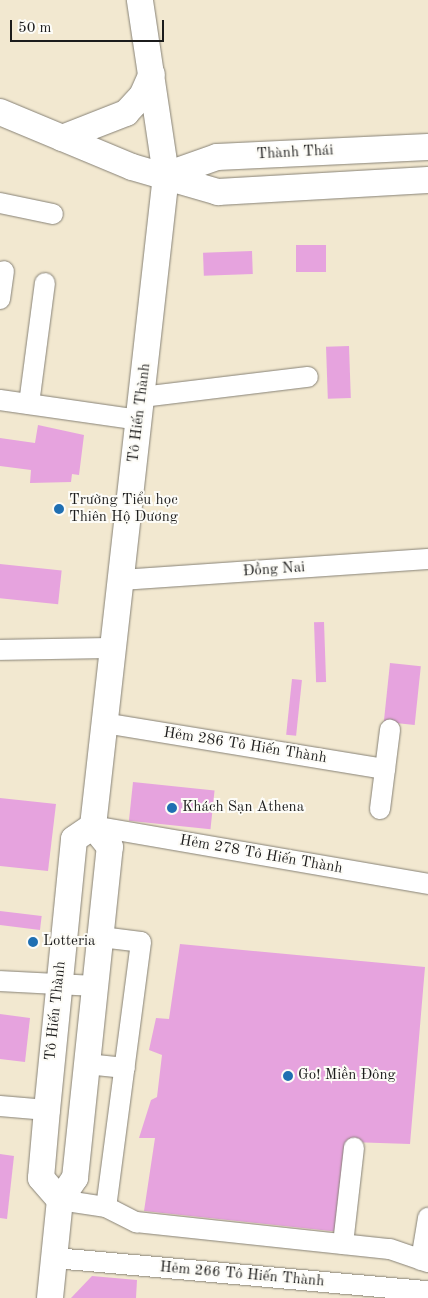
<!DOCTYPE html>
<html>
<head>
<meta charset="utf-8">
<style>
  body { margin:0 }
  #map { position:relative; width:428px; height:1298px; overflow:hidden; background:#f2e8d0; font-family:"Old Standard TT",serif }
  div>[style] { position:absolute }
  .building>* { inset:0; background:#e6a3de; transform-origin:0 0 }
  .roads { filter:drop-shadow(0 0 1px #878276) drop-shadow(0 0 1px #878276) }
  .minor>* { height:20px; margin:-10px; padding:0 10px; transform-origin:10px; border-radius:10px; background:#fff }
  .major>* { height:26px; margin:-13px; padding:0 13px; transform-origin:13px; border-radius:13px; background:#fff }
  .dots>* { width:14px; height:14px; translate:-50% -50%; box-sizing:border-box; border:2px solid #fdfcf7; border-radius:50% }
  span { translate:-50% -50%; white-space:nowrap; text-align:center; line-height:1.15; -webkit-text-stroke:4px #fdfcf7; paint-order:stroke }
  .street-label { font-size:15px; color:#1c1c1c }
  .poi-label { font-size:15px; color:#1c1c1c }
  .left { translate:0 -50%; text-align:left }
  .scale { position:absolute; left:10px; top:20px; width:154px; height:22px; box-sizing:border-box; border:2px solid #1c1c1c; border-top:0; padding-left:6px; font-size:15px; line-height:18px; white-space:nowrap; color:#1c1c1c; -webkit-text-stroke:4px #fdfcf7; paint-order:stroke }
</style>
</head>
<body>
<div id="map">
  <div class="building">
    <div style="left:296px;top:245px;width:30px;height:27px"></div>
    <div style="left:252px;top:251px;width:23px;height:49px;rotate:88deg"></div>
    <div style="left:349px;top:346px;width:52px;height:23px;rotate:88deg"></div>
    <div style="clip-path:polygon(38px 425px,84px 435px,79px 475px,72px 474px,71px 482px,30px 483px,31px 470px,0 466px,0 438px,35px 443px)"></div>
    <div style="left:0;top:564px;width:62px;height:34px;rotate:6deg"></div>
    <div style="left:324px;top:622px;width:60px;height:10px;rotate:88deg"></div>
    <div style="left:390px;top:663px;width:31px;height:59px;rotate:6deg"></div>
    <div style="left:292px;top:679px;width:10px;height:56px;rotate:6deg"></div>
    <div style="left:133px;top:782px;width:82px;height:39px;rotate:6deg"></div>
    <div style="clip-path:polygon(0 798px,56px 804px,48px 871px,0 866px)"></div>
    <div style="left:0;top:911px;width:42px;height:14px;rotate:7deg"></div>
    <div style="clip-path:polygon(180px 944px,425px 967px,410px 1144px,350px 1142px,340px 1232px,144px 1211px,155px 1138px,139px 1138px,151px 1100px,157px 1097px,162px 1055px,149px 1050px,156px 1018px,169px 1019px)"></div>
    <div style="clip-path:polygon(0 1014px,30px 1018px,25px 1062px,0 1059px)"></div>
    <div style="clip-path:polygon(0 1154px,14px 1156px,7px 1219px,0 1218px)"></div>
    <div style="clip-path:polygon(92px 1276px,137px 1280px,136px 1298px,71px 1298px)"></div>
  </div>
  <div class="roads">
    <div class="minor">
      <div style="left:0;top:203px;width:54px;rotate:11.7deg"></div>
      <div style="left:0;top:299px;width:28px;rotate:-82deg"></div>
      <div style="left:142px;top:397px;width:167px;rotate:-6.9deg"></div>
      <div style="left:0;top:400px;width:140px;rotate:8.2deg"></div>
      <div style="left:29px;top:404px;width:122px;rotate:-82.5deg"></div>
      <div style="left:120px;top:580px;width:309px;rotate:-3.9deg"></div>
      <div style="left:0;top:650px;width:113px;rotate:-1deg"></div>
      <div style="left:104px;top:723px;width:285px;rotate:9.3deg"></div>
      <div style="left:380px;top:809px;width:80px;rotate:-82.8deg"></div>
      <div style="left:93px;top:826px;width:340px;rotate:9.8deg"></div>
      <div style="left:101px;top:937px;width:40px;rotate:7.1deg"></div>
      <div style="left:141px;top:942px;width:267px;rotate:97.5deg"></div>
      <div style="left:0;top:981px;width:95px;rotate:3deg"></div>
      <div style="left:87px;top:1064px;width:38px;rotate:6deg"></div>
      <div style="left:0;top:1106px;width:47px;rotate:4.9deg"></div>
      <div style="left:60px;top:1200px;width:47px;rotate:8.7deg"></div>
      <div style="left:106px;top:1207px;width:34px;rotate:27deg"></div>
      <div style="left:136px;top:1222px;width:255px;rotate:6.1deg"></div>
      <div style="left:390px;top:1249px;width:40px;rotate:18.9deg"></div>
      <div style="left:343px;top:1244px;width:97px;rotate:-83.5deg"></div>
      <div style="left:55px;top:1258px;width:374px;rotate:5.1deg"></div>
      <div style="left:421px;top:1260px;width:43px;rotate:-80.5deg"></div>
    </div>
    <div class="major">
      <div style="left:0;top:112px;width:143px;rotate:22.6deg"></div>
      <div style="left:132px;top:167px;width:90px;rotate:16.2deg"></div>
      <div style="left:218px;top:192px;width:210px;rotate:-3.3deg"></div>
      <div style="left:62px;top:138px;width:69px;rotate:-21.3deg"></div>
      <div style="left:126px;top:113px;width:23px;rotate:-47deg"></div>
      <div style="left:142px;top:96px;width:24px;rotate:-66deg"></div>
      <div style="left:166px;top:175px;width:54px;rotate:-19.4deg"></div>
      <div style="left:217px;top:157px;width:211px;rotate:-2.7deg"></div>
      <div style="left:60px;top:1200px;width:29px;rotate:-131deg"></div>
      <div style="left:41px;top:1178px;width:68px;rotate:-85deg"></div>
      <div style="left:47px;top:1110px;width:272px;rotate:-84.3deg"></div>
      <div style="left:74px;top:839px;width:23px;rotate:-34deg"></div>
      <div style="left:50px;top:1298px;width:99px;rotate:-84.2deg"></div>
      <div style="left:60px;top:1200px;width:27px;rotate:-56deg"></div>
      <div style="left:75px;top:1178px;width:333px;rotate:-84deg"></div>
      <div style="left:110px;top:847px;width:27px;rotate:-129deg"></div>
      <div style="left:93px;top:826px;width:655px;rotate:-83.6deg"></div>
      <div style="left:166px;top:175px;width:177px;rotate:-98.5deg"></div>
    </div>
  </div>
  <div class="dots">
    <div style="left:59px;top:509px;background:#1f6fb2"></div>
    <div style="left:172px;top:808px;background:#1f6fb2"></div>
    <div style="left:33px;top:942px;background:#1f6fb2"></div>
    <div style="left:288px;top:1076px;background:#1f6fb2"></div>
  </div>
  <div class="street-label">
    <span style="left:295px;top:153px;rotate:-3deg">Thành Thái</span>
    <span style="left:140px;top:413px;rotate:-83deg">Tô Hiến Thành</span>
    <span style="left:274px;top:570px;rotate:-4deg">Đồng Nai</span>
    <span style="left:245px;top:746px;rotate:9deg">Hẻm 286 Tô Hiến Thành</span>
    <span style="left:261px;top:855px;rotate:10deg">Hẻm 278 Tô Hiến Thành</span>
    <span style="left:56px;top:1011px;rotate:-84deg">Tô Hiến Thành</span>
    <span style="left:242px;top:1275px;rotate:5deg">Hẻm 266 Tô Hiến Thành</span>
  </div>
  <div class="poi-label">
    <span class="left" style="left:69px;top:509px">Trường Tiểu học<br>Thiên Hộ Dương</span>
    <span class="left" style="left:182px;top:808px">Khách Sạn Athena</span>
    <span class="left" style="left:43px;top:942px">Lotteria</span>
    <span class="left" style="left:298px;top:1076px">Go! Miền Đông</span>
  </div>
  <div class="scale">50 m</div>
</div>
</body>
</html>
